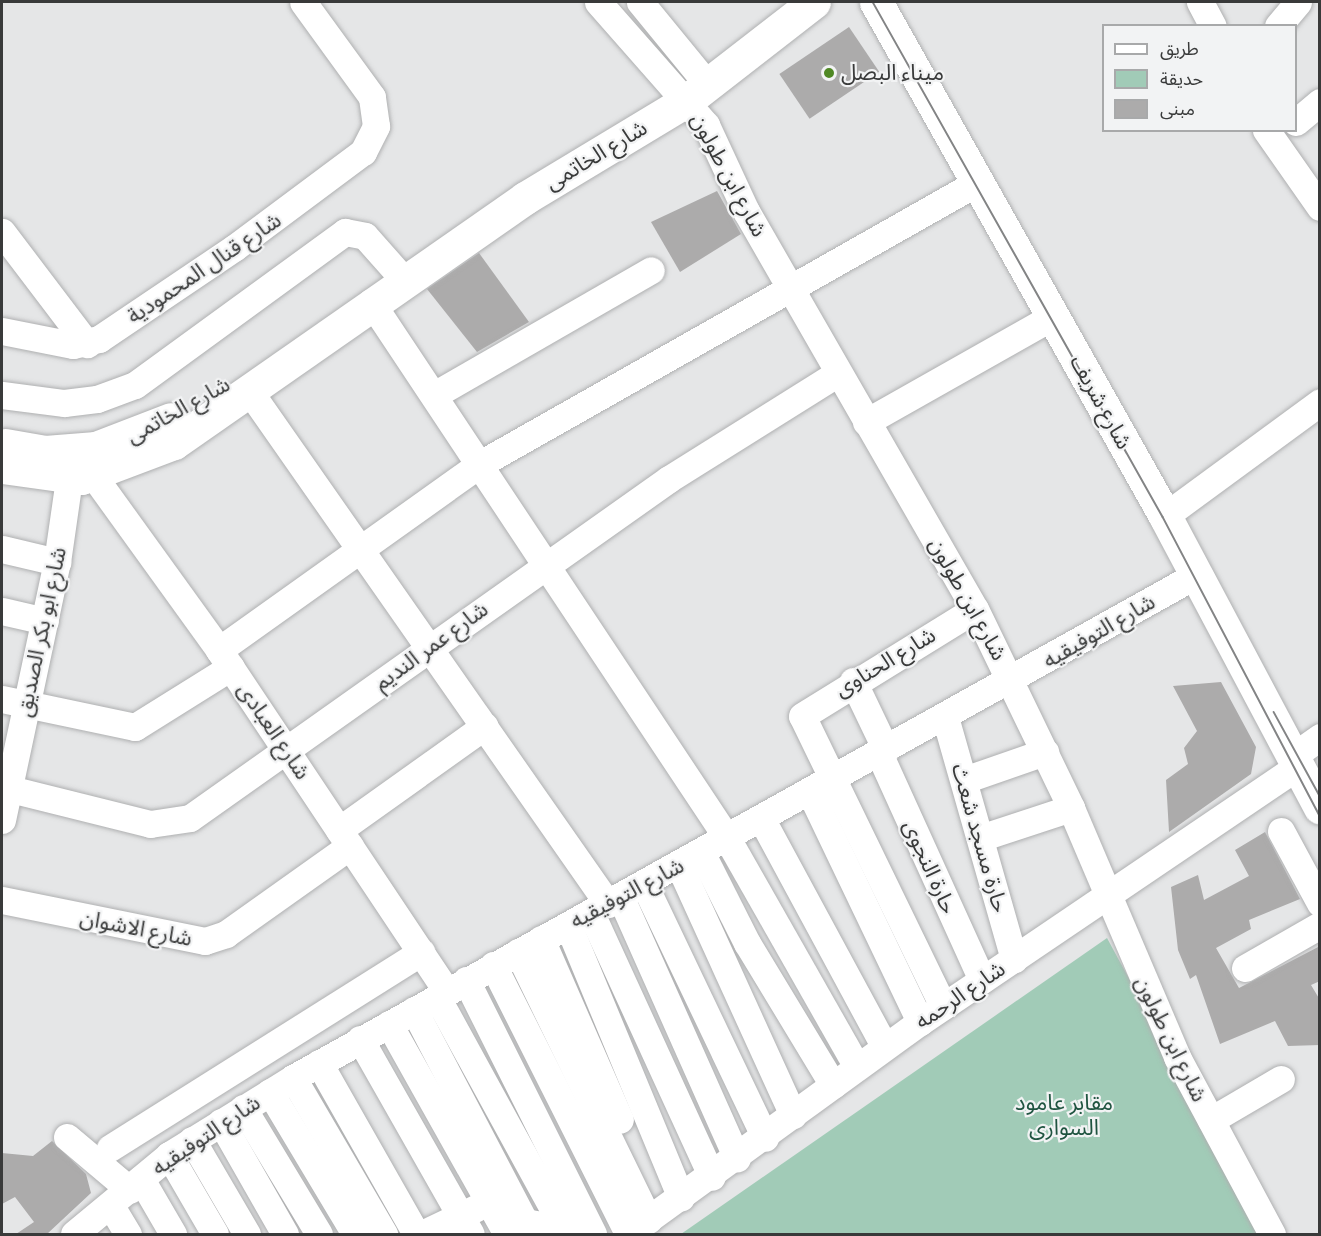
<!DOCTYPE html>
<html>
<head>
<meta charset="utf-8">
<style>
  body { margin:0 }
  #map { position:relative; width:1321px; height:1236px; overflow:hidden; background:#e5e6e7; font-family:Signika,"Noto Sans Arabic",sans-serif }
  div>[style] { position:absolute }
  .green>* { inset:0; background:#a1cbb7 }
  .building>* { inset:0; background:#acabab; transform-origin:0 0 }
  .roads { filter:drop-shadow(0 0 2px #afb0b1) drop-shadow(0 0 2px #afb0b1) }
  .minor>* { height:27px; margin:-13.5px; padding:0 13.5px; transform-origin:13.5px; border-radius:13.5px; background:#fff }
  .major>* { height:33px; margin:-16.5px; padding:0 16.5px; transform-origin:16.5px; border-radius:16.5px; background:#fff }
  .tram>* { height:1.5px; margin:-0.75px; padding:0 0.75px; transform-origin:0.75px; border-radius:0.75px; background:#838485 }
  .dots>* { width:16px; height:16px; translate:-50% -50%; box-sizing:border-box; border:3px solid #f2f3f4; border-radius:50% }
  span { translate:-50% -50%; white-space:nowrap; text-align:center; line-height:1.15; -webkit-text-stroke:4.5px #f2f3f4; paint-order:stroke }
  .poi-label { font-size:22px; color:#393a3a }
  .left { translate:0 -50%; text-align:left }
  .street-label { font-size:22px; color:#393a3a }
  .park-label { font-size:22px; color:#1f5440 }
  .frame { position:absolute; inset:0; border:3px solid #393a3a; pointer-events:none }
  .legend { position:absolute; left:1102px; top:24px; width:195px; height:108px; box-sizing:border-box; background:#f2f3f4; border:2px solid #a8a9aa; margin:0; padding:8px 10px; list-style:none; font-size:18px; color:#393a3a }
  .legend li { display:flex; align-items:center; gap:12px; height:30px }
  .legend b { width:30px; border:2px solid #a8a9aa }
</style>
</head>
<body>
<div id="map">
  <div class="green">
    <div style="clip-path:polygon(1107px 938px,1268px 1234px,681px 1234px)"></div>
  </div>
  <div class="building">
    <div style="left:849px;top:27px;width:54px;height:84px;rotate:56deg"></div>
    <div style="clip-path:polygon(717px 191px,741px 234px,680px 272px,651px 222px)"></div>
    <div style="clip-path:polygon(479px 253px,529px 322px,477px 352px,427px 289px)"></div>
    <div style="clip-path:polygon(1221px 682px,1256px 747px,1251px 774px,1169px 832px,1166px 780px,1188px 764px,1184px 748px,1197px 731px,1173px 686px)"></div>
    <div style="clip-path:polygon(1265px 832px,1300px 899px,1249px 920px,1251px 929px,1216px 948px,1239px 988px,1320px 946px,1320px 981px,1311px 985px,1320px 1000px,1320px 1045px,1288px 1046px,1275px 1021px,1220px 1044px,1196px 975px,1190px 979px,1178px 950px,1171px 887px,1198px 875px,1204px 900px,1249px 876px,1235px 850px)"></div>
    <div style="clip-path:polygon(52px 1141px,86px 1174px,91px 1193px,47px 1234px,16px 1234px,34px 1222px,15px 1197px,2px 1204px,2px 1153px,33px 1156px)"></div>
  </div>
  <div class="roads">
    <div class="minor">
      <div style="left:598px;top:2px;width:164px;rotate:48.7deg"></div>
      <div style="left:706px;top:125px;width:95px;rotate:65.1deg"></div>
      <div style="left:746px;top:211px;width:459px;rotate:60.1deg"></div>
      <div style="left:975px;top:609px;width:221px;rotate:64.2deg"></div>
      <div style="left:1071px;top:808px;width:271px;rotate:66.9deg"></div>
      <div style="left:1177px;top:1057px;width:201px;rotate:61.8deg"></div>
      <div style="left:640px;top:2px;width:107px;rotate:50.7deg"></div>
      <div style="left:1200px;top:2px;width:27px;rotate:62deg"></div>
      <div style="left:1278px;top:26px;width:31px;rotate:-50deg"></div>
      <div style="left:1296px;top:122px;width:31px;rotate:-40deg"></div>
      <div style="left:1266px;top:130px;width:94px;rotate:55deg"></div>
      <div style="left:2px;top:232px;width:141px;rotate:52.8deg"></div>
      <div style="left:371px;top:302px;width:643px;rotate:56.41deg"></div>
      <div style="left:727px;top:838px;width:263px;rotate:60.4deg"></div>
      <div style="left:2px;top:331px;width:72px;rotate:11.2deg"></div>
      <div style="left:73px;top:345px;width:27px;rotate:-13deg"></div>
      <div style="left:99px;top:339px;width:163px;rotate:-34deg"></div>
      <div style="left:234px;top:248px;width:161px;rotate:-36.7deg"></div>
      <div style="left:363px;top:152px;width:29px;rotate:-63deg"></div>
      <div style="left:376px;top:126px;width:29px;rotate:-98deg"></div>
      <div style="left:372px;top:97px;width:117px;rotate:-126deg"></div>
      <div style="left:250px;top:392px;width:625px;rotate:55.04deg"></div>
      <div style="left:2px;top:395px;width:63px;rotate:7.4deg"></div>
      <div style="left:64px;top:403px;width:33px;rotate:-7deg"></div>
      <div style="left:97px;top:399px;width:40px;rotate:-20.2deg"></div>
      <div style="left:135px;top:385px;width:260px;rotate:-36.1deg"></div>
      <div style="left:345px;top:232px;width:20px;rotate:11deg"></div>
      <div style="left:365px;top:236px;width:59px;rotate:48.4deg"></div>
      <div style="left:434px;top:395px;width:250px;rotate:-29.9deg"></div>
      <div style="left:866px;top:422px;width:215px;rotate:-29.5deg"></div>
      <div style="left:93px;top:475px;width:216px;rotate:54.2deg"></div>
      <div style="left:219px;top:650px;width:411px;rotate:56.3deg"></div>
      <div style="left:1165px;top:516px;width:192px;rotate:-36.3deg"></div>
      <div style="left:2px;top:549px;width:57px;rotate:13.3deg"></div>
      <div style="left:2px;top:611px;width:44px;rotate:13.1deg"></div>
      <div style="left:219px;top:650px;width:320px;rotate:-35.5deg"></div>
      <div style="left:480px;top:464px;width:572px;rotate:-29.52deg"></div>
      <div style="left:853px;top:681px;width:76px;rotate:64.4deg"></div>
      <div style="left:2px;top:699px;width:136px;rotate:11.9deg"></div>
      <div style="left:135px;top:727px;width:113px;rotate:-32deg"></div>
      <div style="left:945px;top:717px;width:252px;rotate:74.1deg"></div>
      <div style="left:879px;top:753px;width:249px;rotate:65.6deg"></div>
      <div style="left:1293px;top:756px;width:33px;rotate:-35deg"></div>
      <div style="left:964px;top:780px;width:86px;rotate:-19.1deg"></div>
      <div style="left:2px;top:787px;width:153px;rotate:14deg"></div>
      <div style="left:150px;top:824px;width:40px;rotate:-8.5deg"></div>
      <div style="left:190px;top:818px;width:587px;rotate:-35.29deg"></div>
      <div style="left:669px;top:479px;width:199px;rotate:-32.1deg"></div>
      <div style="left:810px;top:792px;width:255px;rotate:64.4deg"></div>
      <div style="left:761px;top:818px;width:260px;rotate:61.6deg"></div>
      <div style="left:2px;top:820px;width:264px;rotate:-78deg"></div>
      <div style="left:57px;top:562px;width:84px;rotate:-81.8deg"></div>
      <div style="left:339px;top:830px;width:179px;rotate:-35.5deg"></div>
      <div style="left:1281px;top:831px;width:82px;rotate:61.6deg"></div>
      <div style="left:980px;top:838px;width:96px;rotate:-18.2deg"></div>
      <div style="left:701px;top:852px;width:102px;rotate:63.2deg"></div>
      <div style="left:747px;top:943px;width:166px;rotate:58.8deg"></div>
      <div style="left:679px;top:865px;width:275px;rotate:65.5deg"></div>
      <div style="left:645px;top:886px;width:279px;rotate:64.5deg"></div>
      <div style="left:621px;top:898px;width:285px;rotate:66deg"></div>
      <div style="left:2px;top:900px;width:207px;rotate:11.4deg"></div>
      <div style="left:205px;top:941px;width:22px;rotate:-18deg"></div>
      <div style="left:226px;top:934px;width:152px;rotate:-35.4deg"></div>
      <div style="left:591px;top:913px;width:290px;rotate:65.4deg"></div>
      <div style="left:568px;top:925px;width:295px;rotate:67.5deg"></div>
      <div style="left:541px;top:939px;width:197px;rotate:66.4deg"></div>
      <div style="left:518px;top:952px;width:298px;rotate:64deg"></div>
      <div style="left:493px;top:965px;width:301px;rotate:63.3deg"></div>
      <div style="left:1245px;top:968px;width:86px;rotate:-29.8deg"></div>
      <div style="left:466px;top:980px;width:284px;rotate:63.4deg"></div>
      <div style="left:437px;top:997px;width:270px;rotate:61.3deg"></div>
      <div style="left:943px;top:1006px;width:322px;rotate:-115.9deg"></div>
      <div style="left:802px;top:716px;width:203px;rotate:-31.7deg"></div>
      <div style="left:414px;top:1010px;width:239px;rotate:62.4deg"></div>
      <div style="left:525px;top:1222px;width:15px;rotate:11deg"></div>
      <div style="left:540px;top:1225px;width:18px;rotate:-22deg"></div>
      <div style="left:389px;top:1024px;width:241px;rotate:60.7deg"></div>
      <div style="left:360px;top:1039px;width:224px;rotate:60.4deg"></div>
      <div style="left:319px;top:1063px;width:197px;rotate:60.4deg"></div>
      <div style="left:293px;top:1078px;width:181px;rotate:59.7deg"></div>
      <div style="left:270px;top:1092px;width:165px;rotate:59.1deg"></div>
      <div style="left:243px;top:1108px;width:147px;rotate:58.9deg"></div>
      <div style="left:1211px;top:1120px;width:81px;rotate:-30.4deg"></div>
      <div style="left:221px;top:1122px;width:129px;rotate:60.3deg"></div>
      <div style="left:67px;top:1137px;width:82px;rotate:40.1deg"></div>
      <div style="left:192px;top:1140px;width:109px;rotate:59.7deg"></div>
      <div style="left:110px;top:1148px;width:368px;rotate:-32.2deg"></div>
      <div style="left:169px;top:1155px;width:91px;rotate:59.8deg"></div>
      <div style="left:141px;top:1179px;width:64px;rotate:59.8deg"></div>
      <div style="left:111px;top:1206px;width:33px;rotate:59deg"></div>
      <div style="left:74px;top:1234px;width:124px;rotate:-39.7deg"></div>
      <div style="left:169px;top:1155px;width:146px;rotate:-31.8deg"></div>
      <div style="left:293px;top:1078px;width:1034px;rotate:-29.12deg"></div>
      <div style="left:422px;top:1234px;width:60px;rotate:-25.7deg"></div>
      <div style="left:628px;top:1234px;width:361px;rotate:-36deg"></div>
      <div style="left:920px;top:1022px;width:457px;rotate:-34.1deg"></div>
    </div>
    <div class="major">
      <div style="left:876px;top:2px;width:590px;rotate:60.65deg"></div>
      <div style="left:1165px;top:516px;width:330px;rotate:62deg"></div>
      <div style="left:5px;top:445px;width:41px;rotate:9.9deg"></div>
      <div style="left:45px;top:452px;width:51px;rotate:-4.5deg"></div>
      <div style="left:96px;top:448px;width:80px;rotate:-21.1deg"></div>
      <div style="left:2px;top:467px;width:80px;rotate:7.9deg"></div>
      <div style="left:81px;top:478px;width:99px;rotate:-20.6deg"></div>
      <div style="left:174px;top:443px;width:428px;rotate:-34.9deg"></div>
      <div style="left:525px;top:198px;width:192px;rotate:-31.1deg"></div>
      <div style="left:689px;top:99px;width:158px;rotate:-37.8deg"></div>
    </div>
  </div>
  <div class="tram">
    <div style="left:873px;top:2px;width:591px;rotate:60.62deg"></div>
    <div style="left:1163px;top:517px;width:338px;rotate:62.3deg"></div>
    <div style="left:1274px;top:712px;width:96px;rotate:61.3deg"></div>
  </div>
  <div class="dots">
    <div style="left:829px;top:73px;background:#4f8824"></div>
  </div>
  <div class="poi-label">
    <span class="left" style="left:841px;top:73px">ميناء البصل</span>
  </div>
  <div class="street-label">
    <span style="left:596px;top:155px;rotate:-31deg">شارع الخاتمى</span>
    <span style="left:729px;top:175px;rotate:62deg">شارع ابن طولون</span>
    <span style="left:204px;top:268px;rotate:-34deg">شارع قنال المحمودية</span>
    <span style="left:1101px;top:402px;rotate:61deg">شارع شريف</span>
    <span style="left:178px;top:410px;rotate:-29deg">شارع الخاتمى</span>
    <span style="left:968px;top:599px;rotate:61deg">شارع ابن طولون</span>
    <span style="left:1099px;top:631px;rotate:-30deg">شارع التوفيقيه</span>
    <span style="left:41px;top:632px;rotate:-78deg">شارع ابو بكر الصديق</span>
    <span style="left:431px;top:646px;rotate:-36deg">شارع عمر النديم</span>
    <span style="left:885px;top:662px;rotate:-31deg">شارع الحناوى</span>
    <span style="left:274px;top:731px;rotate:56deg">شارع العبادى</span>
    <span style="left:980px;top:838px;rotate:74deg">حارة مسجد شعث</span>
    <span style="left:930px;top:867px;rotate:66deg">حارة النجوى</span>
    <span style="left:627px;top:893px;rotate:-28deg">شارع التوفيقيه</span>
    <span style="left:136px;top:928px;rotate:11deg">شارع الاشوان</span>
    <span style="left:960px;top:995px;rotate:-34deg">شارع الرحمه</span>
    <span style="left:1171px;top:1039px;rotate:64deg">شارع ابن طولون</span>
    <span style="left:206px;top:1135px;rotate:-34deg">شارع التوفيقيه</span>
  </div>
  <div class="park-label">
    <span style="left:1064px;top:1115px">مقابر عامود<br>السوارى</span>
  </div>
  <div class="frame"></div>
  <ul class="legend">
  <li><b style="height:8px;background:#fff"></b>طريق</li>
  <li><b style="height:16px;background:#a1cbb7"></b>حديقة</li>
  <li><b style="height:16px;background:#acabab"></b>مبنى</li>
  </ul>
</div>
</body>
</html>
